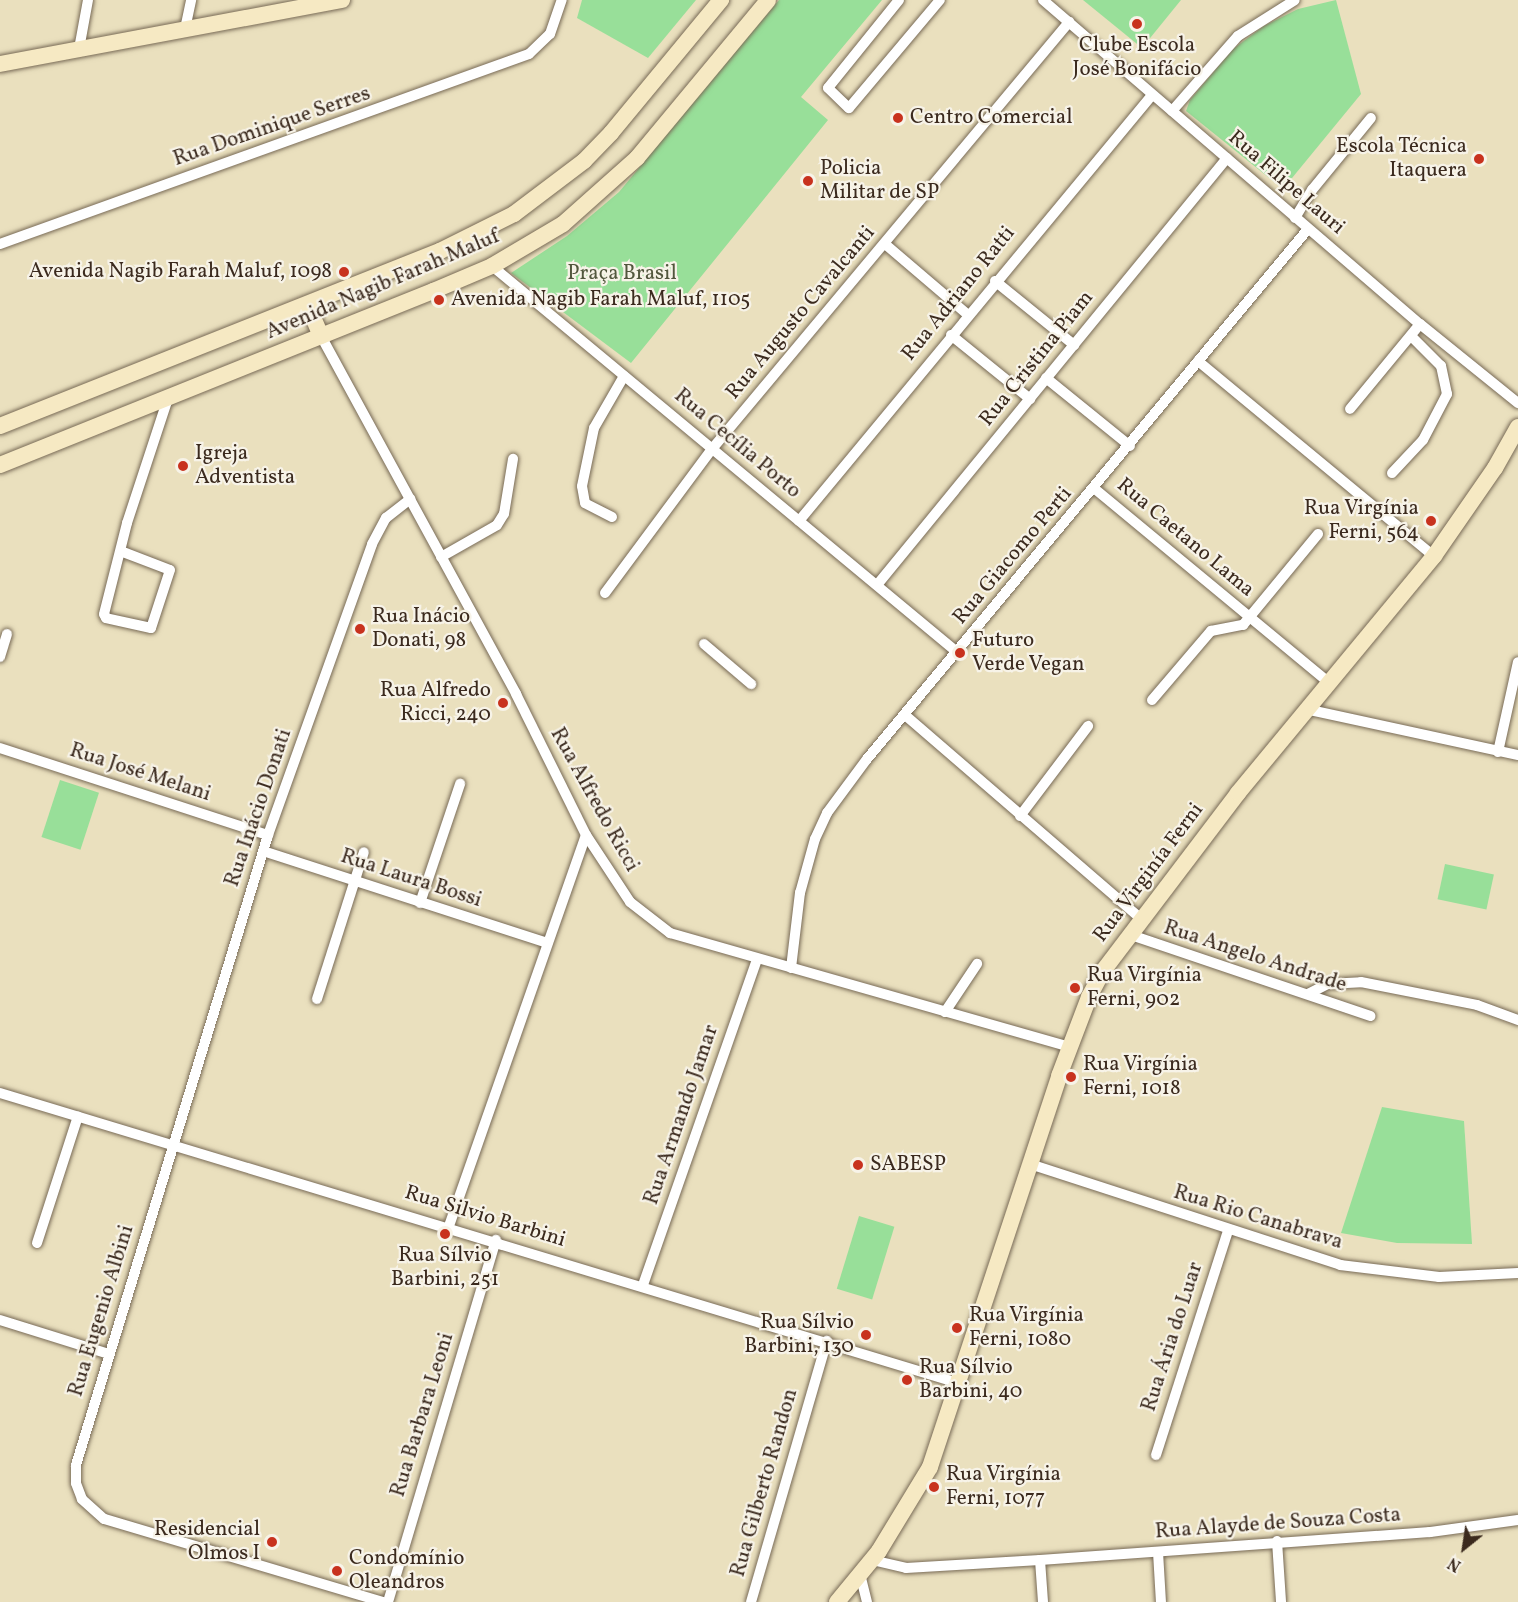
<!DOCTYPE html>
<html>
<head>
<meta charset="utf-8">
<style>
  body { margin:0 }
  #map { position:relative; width:1518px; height:1602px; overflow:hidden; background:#eae0be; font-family:Vollkorn,serif }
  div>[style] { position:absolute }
  .green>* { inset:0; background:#98df99; transform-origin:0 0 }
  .roads { filter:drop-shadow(0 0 2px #786a56) drop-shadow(0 0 2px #786a56) }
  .street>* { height:10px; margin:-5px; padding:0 5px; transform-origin:5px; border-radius:5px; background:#fff }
  .secondary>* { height:16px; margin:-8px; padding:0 8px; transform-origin:8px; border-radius:8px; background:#f6e9c3 }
  .dots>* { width:16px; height:16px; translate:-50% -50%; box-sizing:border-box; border:3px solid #f7f3e8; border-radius:50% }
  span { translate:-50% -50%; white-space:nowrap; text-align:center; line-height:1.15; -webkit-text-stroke:4.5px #f7f3e8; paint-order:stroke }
  .poi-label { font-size:21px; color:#3b2a1e }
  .left { translate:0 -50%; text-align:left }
  .right { translate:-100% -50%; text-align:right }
  .street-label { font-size:21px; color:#3b2a1e }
  .park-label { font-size:21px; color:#52573d }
  .north { position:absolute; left:1434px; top:1518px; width:60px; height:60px; -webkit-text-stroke:4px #f7f3e8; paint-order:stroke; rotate:210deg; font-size:16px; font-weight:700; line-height:24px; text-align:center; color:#3b2a1e }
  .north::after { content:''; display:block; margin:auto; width:21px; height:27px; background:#3b2a1e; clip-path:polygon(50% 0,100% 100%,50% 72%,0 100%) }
</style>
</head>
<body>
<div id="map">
  <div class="green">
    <div style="clip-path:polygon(582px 0,696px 0,648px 58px,577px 18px)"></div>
    <div style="clip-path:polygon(779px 0,882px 0,801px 97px,828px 120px,631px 363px,511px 273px,567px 236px,619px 192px)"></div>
    <div style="clip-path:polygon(1083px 0,1181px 0,1142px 48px)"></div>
    <div style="clip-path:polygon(1336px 0,1361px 94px,1283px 189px,1186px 111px,1190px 100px,1233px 49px,1264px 26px,1298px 9px)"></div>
    <div style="left:60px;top:780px;width:41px;height:60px;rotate:18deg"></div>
    <div style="left:1445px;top:864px;width:50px;height:36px;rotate:12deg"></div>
    <div style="clip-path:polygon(1382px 1107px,1464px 1121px,1472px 1244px,1397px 1243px,1341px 1233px)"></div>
    <div style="left:859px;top:1216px;width:37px;height:76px;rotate:17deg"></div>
  </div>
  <div class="roads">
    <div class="street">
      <div style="left:899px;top:0;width:113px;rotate:128.9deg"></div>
      <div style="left:828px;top:88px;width:29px;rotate:44deg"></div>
      <div style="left:849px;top:108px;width:141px;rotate:-49.9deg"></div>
      <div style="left:1043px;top:0;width:497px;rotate:40.7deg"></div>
      <div style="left:1420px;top:324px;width:110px;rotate:129.5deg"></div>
      <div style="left:185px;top:29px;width:30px;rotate:-78deg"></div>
      <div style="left:79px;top:49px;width:50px;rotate:-79.6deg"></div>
      <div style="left:1172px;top:111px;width:100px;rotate:-48.7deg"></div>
      <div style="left:1238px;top:36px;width:67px;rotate:-32.3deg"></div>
      <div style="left:1295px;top:218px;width:33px;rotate:-59deg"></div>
      <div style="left:1312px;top:190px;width:93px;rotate:-50.7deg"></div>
      <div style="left:0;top:244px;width:562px;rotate:-19.76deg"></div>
      <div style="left:529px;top:54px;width:29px;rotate:-44deg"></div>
      <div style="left:550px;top:34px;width:36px;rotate:-71deg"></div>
      <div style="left:885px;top:244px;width:109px;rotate:40.5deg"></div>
      <div style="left:492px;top:266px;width:604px;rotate:39.7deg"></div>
      <div style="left:995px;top:281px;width:102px;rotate:39deg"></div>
      <div style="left:1420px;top:324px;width:126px;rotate:38.9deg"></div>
      <div style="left:951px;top:335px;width:102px;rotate:39deg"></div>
      <div style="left:321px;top:336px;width:408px;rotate:61.4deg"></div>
      <div style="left:516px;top:694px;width:157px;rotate:63.6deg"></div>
      <div style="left:586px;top:835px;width:80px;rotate:56.7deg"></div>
      <div style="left:630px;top:902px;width:51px;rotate:37.8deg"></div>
      <div style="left:670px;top:933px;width:415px;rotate:15.9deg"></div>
      <div style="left:1198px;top:361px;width:306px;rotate:39.6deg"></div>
      <div style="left:1046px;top:378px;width:108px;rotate:39deg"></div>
      <div style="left:1392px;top:473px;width:45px;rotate:-46.8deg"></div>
      <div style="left:1423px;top:440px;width:52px;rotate:-62.4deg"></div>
      <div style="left:1447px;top:394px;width:29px;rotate:-102deg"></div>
      <div style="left:1441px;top:366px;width:42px;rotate:-135deg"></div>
      <div style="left:1095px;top:489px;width:306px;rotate:39.6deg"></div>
      <div style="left:612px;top:517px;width:30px;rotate:-153deg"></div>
      <div style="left:585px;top:503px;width:17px;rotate:-100deg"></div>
      <div style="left:582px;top:486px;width:59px;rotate:-78.3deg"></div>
      <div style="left:594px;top:428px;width:60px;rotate:-60deg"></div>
      <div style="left:799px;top:521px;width:553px;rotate:-50.35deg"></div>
      <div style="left:123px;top:552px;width:50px;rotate:21deg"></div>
      <div style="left:170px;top:570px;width:61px;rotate:108.1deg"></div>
      <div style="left:151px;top:628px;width:46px;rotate:-167.5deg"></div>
      <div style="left:106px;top:618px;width:4px;rotate:-117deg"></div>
      <div style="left:104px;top:614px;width:94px;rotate:-75.8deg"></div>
      <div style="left:127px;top:523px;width:132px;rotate:-71.8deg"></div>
      <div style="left:441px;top:557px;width:64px;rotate:-29.7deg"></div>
      <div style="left:497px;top:525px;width:13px;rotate:-58deg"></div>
      <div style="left:504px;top:514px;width:56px;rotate:-80.7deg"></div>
      <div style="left:877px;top:585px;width:552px;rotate:-50.66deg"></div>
      <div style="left:605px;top:593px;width:179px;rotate:-53.4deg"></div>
      <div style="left:712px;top:449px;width:557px;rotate:-50.1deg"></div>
      <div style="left:704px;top:644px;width:62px;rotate:40.4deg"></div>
      <div style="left:0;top:657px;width:24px;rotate:-73deg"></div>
      <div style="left:1152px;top:700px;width:91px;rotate:-49.5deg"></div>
      <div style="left:1211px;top:631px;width:33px;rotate:-11deg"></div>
      <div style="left:1243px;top:625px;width:118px;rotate:-50.5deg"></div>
      <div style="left:1310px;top:710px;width:213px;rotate:12.2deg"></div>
      <div style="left:905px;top:715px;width:311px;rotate:40.8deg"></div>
      <div style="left:0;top:748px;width:282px;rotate:18deg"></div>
      <div style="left:1498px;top:752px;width:92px;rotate:-77.5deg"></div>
      <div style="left:1020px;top:816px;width:113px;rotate:-52.9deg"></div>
      <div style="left:263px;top:851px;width:299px;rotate:17.9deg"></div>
      <div style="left:420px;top:903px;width:126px;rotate:-71.4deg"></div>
      <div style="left:1128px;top:934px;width:256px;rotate:18.7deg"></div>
      <div style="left:791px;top:968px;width:76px;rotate:-83.2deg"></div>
      <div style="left:800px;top:893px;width:56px;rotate:-74.5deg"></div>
      <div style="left:815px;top:839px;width:29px;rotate:-65deg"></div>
      <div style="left:827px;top:813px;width:67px;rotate:-53.5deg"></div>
      <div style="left:867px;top:759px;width:689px;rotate:-50.24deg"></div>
      <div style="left:1308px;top:994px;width:22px;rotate:-27deg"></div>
      <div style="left:1328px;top:984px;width:33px;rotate:-3deg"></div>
      <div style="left:1361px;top:982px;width:118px;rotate:11.2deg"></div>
      <div style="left:1477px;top:1005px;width:44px;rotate:20.1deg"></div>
      <div style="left:317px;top:999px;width:154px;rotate:-72.3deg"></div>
      <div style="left:945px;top:1012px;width:58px;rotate:-56.3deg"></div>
      <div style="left:0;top:1093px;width:1001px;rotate:16.84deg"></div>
      <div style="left:1030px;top:1164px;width:326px;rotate:18deg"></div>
      <div style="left:1340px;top:1265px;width:100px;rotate:6.9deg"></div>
      <div style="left:1439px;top:1277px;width:79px;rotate:-2.9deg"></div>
      <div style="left:449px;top:1226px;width:414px;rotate:-70.7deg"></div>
      <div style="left:37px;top:1243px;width:133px;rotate:-72.1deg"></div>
      <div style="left:643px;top:1285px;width:345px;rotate:-70.7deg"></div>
      <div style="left:0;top:1320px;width:114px;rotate:17.3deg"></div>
      <div style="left:1156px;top:1455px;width:235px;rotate:-72.2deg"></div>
      <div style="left:1277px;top:1541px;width:61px;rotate:86.2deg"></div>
      <div style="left:1158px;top:1552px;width:50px;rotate:86.6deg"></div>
      <div style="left:872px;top:1560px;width:35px;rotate:13deg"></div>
      <div style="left:906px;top:1568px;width:134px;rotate:-3.4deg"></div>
      <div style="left:1040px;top:1560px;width:391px;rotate:-4.1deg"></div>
      <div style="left:1430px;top:1532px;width:89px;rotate:-7.8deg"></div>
      <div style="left:1040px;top:1560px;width:42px;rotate:85.9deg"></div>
      <div style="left:860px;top:1574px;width:29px;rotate:76deg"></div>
      <div style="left:383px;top:1602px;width:291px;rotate:-163.4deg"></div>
      <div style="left:104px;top:1519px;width:30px;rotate:-138deg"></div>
      <div style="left:82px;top:1499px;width:17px;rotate:-111deg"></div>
      <div style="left:76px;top:1483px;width:18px;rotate:-90deg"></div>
      <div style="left:76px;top:1465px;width:659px;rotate:-73.05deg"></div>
      <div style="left:268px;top:835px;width:309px;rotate:-70.3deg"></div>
      <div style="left:372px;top:544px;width:30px;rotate:-62deg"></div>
      <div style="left:386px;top:518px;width:31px;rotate:-38deg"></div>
      <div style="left:388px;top:1602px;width:378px;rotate:-73.4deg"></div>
      <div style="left:751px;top:1602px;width:272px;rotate:-73.8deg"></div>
    </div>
    <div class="secondary">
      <div style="left:0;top:64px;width:348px;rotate:-10.6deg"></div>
      <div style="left:321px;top:336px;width:26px;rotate:-113deg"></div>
      <div style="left:311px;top:312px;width:19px;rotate:-39deg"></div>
      <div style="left:0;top:426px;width:474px;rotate:-21.7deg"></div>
      <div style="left:440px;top:251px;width:83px;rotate:-26.6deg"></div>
      <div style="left:514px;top:214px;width:88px;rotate:-37.1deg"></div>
      <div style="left:584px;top:161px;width:39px;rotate:-46deg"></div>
      <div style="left:611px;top:133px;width:173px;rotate:-50.4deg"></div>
      <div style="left:0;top:465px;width:467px;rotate:-21.9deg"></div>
      <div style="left:433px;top:291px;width:64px;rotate:-23deg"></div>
      <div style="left:492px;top:266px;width:82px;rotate:-30.6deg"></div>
      <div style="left:563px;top:224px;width:99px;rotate:-41.7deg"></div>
      <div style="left:637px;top:158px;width:205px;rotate:-50.3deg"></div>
      <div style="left:837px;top:1602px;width:66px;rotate:-50.5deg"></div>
      <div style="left:879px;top:1551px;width:98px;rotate:-58.7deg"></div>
      <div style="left:930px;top:1467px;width:412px;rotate:-71.7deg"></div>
      <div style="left:1059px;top:1076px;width:85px;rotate:-69.2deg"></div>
      <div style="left:1089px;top:997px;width:30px;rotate:-62deg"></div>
      <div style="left:1103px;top:971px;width:223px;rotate:-52.8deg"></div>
      <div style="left:1238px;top:793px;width:308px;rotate:-50.4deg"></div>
      <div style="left:1434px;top:556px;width:107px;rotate:-55.3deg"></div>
      <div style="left:1495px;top:468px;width:47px;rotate:-60.7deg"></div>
    </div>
  </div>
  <div class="dots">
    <div style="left:1137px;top:24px;background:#c8321e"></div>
    <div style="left:898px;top:118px;background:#c8321e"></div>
    <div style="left:1479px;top:159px;background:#c8321e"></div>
    <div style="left:808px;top:181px;background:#c8321e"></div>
    <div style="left:344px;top:272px;background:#c8321e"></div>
    <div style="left:439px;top:300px;background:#c8321e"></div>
    <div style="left:183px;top:466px;background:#c8321e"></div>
    <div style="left:1431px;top:521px;background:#c8321e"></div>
    <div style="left:360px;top:629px;background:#c8321e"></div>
    <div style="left:960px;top:653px;background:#c8321e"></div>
    <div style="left:503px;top:703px;background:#c8321e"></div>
    <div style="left:1075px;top:988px;background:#c8321e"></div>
    <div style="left:1071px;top:1077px;background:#c8321e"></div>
    <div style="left:858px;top:1165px;background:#c8321e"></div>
    <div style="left:445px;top:1234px;background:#c8321e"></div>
    <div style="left:957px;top:1328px;background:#c8321e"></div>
    <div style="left:866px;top:1335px;background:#c8321e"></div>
    <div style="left:907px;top:1380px;background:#c8321e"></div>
    <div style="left:934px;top:1487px;background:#c8321e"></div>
    <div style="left:272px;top:1542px;background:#c8321e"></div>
    <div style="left:337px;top:1571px;background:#c8321e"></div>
  </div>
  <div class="poi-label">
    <span style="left:1137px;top:58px">Clube Escola<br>José Bonifácio</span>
    <span class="left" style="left:910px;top:118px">Centro Comercial</span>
    <span class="right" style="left:1467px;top:159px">Escola Técnica<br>Itaquera</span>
    <span class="left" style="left:820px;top:181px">Policia<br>Militar de SP</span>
    <span class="right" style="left:332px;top:272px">Avenida Nagib Farah Maluf, 1098</span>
    <span class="left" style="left:451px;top:300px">Avenida Nagib Farah Maluf, 1105</span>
    <span class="left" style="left:195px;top:466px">Igreja<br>Adventista</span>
    <span class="right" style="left:1419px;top:521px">Rua Virgínia<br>Ferni, 564</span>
    <span class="left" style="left:372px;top:629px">Rua Inácio<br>Donati, 98</span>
    <span class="left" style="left:972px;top:653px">Futuro<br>Verde Vegan</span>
    <span class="right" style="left:491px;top:703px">Rua Alfredo<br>Ricci, 240</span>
    <span class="left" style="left:1087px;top:988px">Rua Virgínia<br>Ferni, 902</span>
    <span class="left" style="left:1083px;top:1077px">Rua Virgínia<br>Ferni, 1018</span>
    <span class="left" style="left:870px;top:1165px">SABESP</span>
    <span style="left:445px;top:1268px">Rua Sílvio<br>Barbini, 251</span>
    <span class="left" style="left:969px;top:1328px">Rua Virgínia<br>Ferni, 1080</span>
    <span class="right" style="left:854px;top:1335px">Rua Sílvio<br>Barbini, 130</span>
    <span class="left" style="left:919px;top:1380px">Rua Sílvio<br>Barbini, 40</span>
    <span class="left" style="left:946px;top:1487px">Rua Virgínia<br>Ferni, 1077</span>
    <span class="right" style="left:260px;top:1542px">Residencial<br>Olmos I</span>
    <span class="left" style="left:349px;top:1571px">Condomínio<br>Oleandros</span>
  </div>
  <div class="street-label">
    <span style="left:272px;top:127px;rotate:-19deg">Rua Dominique Serres</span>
    <span style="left:1286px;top:183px;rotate:41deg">Rua Filipe Lauri</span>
    <span style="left:383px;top:285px;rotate:-23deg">Avenida Nagib Farah Maluf</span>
    <span style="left:959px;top:294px;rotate:-51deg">Rua Adriano Ratti</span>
    <span style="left:801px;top:313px;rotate:-50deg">Rua Augusto Cavalcanti</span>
    <span style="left:1037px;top:359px;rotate:-51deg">Rua Cristina Piam</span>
    <span style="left:737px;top:444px;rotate:40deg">Rua Cecília Porto</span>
    <span style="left:1185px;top:538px;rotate:40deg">Rua Caetano Lama</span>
    <span style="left:1013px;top:556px;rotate:-50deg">Rua Giacomo Perti</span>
    <span style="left:140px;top:773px;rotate:18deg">Rua José Melani</span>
    <span style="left:594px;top:800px;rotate:61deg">Rua Alfredo Ricci</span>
    <span style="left:259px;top:808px;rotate:-71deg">Rua Inácio Donati</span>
    <span style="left:1149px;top:873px;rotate:-53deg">Rua Virginía Ferni</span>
    <span style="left:411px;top:879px;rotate:18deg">Rua Laura Bossi</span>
    <span style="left:1255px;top:957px;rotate:18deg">Rua Angelo Andrade</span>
    <span style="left:682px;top:1115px;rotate:-71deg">Rua Armando Jamar</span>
    <span style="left:485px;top:1217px;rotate:17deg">Rua Silvio Barbini</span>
    <span style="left:1258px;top:1218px;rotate:17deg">Rua Rio Canabrava</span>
    <span style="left:102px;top:1311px;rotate:-73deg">Rua Eugenio Albini</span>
    <span style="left:1173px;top:1337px;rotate:-72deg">Rua Ária do Luar</span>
    <span style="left:423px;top:1415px;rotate:-73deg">Rua Barbara Leoni</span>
    <span style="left:765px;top:1483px;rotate:-74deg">Rua Gilberto Randon</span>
    <span style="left:1278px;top:1524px;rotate:-4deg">Rua Alayde de Souza Costa</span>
  </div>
  <div class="park-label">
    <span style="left:622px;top:274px">Praça Brasil</span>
  </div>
  <div class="north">N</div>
</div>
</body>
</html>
